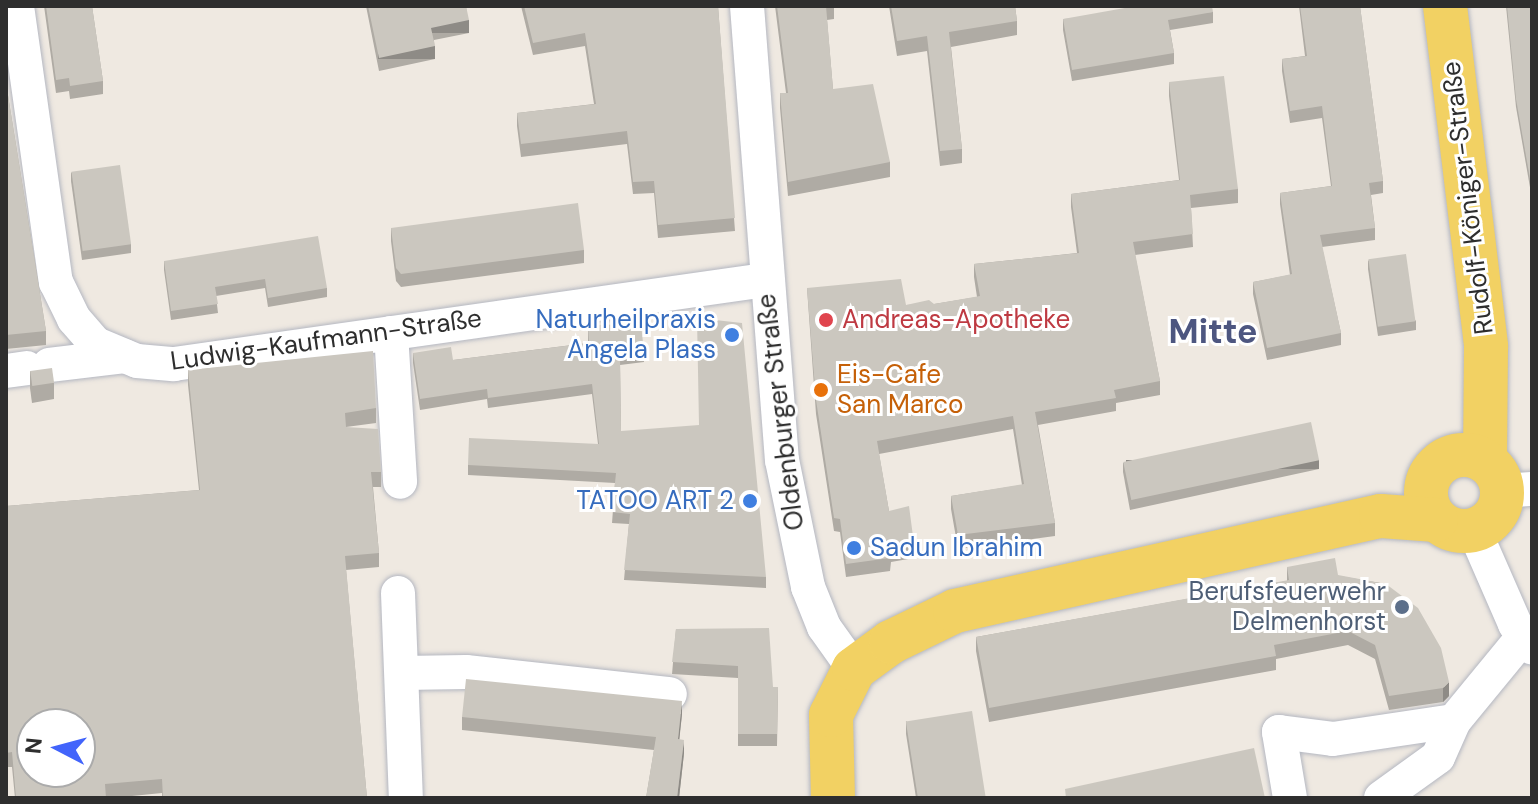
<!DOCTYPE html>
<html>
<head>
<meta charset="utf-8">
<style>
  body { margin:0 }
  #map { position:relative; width:1538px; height:804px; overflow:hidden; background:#efe9e1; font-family:"DM Sans",sans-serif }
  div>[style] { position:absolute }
  .roads { filter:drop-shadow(0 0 2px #b4b7c1) drop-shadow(0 0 2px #b4b7c1) }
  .minor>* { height:34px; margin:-17px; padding:0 17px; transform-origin:17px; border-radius:17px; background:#fff }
  .major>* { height:44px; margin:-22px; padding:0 22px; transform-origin:22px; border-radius:22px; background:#f2d163 }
  .major>.ring { margin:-22px; padding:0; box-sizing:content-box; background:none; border:44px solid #f2d163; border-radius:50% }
  .wall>* { inset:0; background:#afaba4 }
  .shaded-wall>* { inset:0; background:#8e8b86; transform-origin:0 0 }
  .building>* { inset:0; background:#cbc7bf; transform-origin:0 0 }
  .dots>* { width:22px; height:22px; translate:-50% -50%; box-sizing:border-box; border:4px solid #fff; border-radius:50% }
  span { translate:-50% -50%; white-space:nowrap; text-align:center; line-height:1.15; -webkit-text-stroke:6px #fff; paint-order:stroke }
  .street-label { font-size:26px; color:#2e2e2e }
  .shop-label { font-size:26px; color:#366cbe }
  .right { translate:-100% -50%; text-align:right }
  .left { translate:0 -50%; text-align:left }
  .health-label { font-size:26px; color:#be3a42 }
  .food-label { font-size:26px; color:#c56008 }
  .service-label { font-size:26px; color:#4e5e75 }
  .district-label { font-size:34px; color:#4d5680; font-weight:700 }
  .frame { position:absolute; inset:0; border:8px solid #2e2e2e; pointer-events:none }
  .north { position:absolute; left:16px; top:708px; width:80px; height:80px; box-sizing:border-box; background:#fff; border:2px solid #ababab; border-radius:50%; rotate:276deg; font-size:22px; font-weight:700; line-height:32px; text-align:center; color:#2e2e2e }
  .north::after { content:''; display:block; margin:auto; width:28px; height:36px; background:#4264fb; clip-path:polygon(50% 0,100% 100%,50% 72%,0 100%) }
</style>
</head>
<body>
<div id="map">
  <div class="roads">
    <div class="minor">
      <div style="left:17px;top:6px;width:279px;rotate:82deg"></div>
      <div style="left:56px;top:282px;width:41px;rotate:64.1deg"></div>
      <div style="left:74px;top:319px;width:33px;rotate:49deg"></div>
      <div style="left:96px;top:344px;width:44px;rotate:22.5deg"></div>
      <div style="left:137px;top:361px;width:37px;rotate:5deg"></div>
      <div style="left:174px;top:364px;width:598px;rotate:-8.08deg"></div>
      <div style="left:747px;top:6px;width:455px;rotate:85.6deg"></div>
      <div style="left:782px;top:460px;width:130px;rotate:78.4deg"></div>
      <div style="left:808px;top:587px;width:43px;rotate:68.2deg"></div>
      <div style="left:824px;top:627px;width:52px;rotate:54.5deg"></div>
      <div style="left:391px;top:333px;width:149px;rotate:86.5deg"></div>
      <div style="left:49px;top:365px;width:76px;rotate:-6.8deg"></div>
      <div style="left:6px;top:371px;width:21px;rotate:-8deg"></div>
      <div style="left:1502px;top:491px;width:30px;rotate:-4deg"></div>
      <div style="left:1474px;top:530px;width:103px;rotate:66.4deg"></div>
      <div style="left:1515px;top:624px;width:29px;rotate:54deg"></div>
      <div style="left:398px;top:593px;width:205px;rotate:87.8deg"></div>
      <div style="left:402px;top:673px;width:64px;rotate:-0.9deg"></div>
      <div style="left:466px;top:672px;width:205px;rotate:6.2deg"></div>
      <div style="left:1290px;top:798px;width:67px;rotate:-99.5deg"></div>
      <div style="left:1279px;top:732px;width:54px;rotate:7.4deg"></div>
      <div style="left:1333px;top:739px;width:122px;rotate:-8.5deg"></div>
      <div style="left:1381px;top:798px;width:70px;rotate:-35.7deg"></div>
      <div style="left:1438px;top:757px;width:39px;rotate:-66deg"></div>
      <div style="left:1454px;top:721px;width:109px;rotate:-50.6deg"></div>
    </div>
    <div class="major">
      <div style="left:1445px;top:6px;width:343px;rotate:83.1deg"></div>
      <div style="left:1486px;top:347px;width:114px;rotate:90.5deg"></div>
      <div class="ring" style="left:1426px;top:455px;width:32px;height:32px"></div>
      <div style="left:833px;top:798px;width:83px;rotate:-91.4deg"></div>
      <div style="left:831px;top:715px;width:51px;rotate:-63.4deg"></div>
      <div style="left:854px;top:669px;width:46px;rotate:-36.1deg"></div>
      <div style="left:891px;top:642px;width:71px;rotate:-25.8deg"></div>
      <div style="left:955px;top:611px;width:436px;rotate:-12.6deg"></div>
      <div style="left:1381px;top:516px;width:55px;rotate:4.2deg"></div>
    </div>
  </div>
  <div class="wall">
    <div style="clip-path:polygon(44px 6px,92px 6px,103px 81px,103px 94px,70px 99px,69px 91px,56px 93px)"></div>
    <div style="clip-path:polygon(366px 6px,466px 6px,469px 33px,434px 40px,435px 59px,379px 71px)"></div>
    <div style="clip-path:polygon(521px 6px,718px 6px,735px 231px,658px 238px,654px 193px,633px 194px,627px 144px,521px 157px,517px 126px,517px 113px,594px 104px,585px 46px,533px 55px)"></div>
    <div style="clip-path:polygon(775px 6px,834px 6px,834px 19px,827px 20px,833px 89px,890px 162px,890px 177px,788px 196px,780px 108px,780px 93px,786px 93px)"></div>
    <div style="clip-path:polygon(889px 6px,1015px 6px,1017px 21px,1017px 35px,951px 47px,962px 149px,962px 163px,940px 166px,927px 51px,897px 56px)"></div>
    <div style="clip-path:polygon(1299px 6px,1360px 6px,1383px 181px,1383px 193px,1371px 195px,1375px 228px,1375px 240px,1322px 247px,1341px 333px,1341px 345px,1267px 360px,1253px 294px,1253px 282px,1290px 275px,1280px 204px,1280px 193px,1331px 186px,1322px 118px,1290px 123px,1282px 71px,1282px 59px,1305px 56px)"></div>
    <div style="clip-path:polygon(1506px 6px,1532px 6px,1532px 199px,1516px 107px)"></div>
    <div style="clip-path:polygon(1213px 12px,1213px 23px,1170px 30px,1174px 53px,1174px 64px,1072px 81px,1063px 30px,1063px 19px)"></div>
    <div style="clip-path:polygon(1169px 82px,1238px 189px,1238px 203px,1191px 208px,1193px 247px,1135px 255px,1160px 381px,1160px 395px,1116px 403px,1116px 411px,1038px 425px,1055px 523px,1055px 536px,958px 549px,951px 509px,951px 496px,1022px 485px,1013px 429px,879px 454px,889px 511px,914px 544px,914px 558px,891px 562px,890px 571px,846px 577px,840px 532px,834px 531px,816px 414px,807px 288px,906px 305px,934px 304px,977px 297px,974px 277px,974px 264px,1077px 253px,1071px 207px,1071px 194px,1179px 180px,1169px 96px)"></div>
    <div style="clip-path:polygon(6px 83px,46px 331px,46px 345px,6px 349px)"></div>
    <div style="clip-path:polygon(71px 172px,131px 244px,131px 253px,82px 260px,71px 181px)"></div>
    <div style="clip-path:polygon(391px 228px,584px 250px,584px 263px,401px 287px,396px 281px,391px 241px)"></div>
    <div style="clip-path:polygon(1368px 260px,1416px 321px,1416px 330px,1378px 336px,1368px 269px)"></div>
    <div style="clip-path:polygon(164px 261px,327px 288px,327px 297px,268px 307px,265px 288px,216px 296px,218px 313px,171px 320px,164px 270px)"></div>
    <div style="clip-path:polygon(588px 325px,644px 352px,644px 362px,620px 365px,621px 431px,766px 577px,766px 588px,624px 580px,629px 524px,612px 523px,615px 483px,468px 475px,468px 465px,598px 444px,592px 394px,488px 408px,487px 399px,420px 410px,413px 363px,413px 353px,453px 360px,588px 343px)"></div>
    <div style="clip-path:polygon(188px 370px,376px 408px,376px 423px,346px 427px,381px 472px,381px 487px,373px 487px,379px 553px,379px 567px,346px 570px,367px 798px,162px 798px,162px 793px,112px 798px,15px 798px,12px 767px,6px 767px,6px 506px,199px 490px,188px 385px)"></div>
    <div style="clip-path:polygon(30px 371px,54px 383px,54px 399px,32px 403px,30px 388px)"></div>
    <div style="clip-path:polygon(1123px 463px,1319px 469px,1130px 510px,1123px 472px)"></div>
    <div style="clip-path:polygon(1287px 567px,1386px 584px,1449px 696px,1443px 702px,1389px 710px,1375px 659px,1348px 645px,1276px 659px,1276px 670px,989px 722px,976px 651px,976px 637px,1287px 581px)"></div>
    <div style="clip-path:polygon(676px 629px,773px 687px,778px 687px,777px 746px,738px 746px,738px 678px,672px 674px)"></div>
    <div style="clip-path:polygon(682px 714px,679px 740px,684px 753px,679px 798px,646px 798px,654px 750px,462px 730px,462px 717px)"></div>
    <div style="clip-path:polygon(906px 721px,986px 798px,916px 798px,906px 734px)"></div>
  </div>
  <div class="shaded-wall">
    <div style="left:469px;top:20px;width:13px;height:39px;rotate:90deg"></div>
    <div style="left:435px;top:46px;width:13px;height:57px;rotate:90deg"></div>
    <div style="left:1319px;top:460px;width:9px;height:193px;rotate:90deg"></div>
    <div style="clip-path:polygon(1449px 682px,1449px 696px,1443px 702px,1443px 688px)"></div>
    <div style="clip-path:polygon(682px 701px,682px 714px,678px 752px,678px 739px)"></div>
    <div style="clip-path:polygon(684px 740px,684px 753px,679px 798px,677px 798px)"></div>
  </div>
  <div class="building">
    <div style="clip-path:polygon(46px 6px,92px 6px,103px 81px,70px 86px,69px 78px,56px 80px)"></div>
    <div style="clip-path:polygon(368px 6px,466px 6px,469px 20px,431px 28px,435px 46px,379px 58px)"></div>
    <div style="clip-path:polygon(524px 6px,718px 6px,735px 218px,658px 225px,654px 181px,633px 182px,627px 131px,521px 144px,517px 113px,596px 104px,585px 33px,533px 43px)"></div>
    <div style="clip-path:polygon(777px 6px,826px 6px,833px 89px,873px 84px,890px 162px,788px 182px,780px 93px,788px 93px)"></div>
    <div style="clip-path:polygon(891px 6px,1015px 6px,1017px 21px,949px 32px,962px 149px,940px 151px,927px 36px,897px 41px)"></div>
    <div style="clip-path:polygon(1136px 6px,1212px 6px,1213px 12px,1168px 20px,1174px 53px,1072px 70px,1063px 19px)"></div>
    <div style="clip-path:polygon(1300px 6px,1360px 6px,1383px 181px,1369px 183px,1375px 228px,1320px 235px,1341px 333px,1267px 348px,1253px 282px,1292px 274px,1280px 193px,1332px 186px,1322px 106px,1290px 111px,1282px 59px,1307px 56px)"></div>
    <div style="clip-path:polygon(1507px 6px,1532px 6px,1532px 190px,1516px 99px)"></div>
    <div style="clip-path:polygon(1224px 76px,1238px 189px,1190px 195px,1193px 234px,1133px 242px,1160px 381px,1114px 390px,1116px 398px,1035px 412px,1055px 523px,958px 535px,951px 496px,1024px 484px,1013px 416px,877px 441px,889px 511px,909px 506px,914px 544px,891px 549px,890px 558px,846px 564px,840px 519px,834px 518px,816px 400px,807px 288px,901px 279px,906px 305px,929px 300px,934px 304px,980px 296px,974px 264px,1079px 253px,1071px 194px,1180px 180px,1169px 82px)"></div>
    <div style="clip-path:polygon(6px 83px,46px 331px,6px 335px)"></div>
    <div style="left:120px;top:165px;width:80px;height:49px;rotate:82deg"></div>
    <div style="clip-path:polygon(578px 203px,584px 250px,401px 274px,396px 268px,391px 228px)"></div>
    <div style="clip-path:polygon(318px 236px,327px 288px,268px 298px,265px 279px,215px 287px,218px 304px,171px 311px,164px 261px)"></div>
    <div style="left:1406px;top:254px;width:68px;height:38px;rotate:82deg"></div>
    <div style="clip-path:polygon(697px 318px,742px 323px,766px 577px,624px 570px,630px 514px,612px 512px,616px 473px,468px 465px,469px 438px,599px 444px,592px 384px,488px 398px,487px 389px,420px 399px,413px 353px,451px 347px,453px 360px,589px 343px,588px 325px,641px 324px,644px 352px,620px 354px,621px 431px,699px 425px)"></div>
    <div style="clip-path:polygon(evenodd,373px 351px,376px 408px,345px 413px,346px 427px,378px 429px,381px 472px,371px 472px,379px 553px,345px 556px,367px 798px,163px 798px,162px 779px,105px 784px,106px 798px,16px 798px,12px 752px,6px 753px,6px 506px,200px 490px,188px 370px,373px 351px,32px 724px,80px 724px,80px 772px,32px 772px,32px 724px)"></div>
    <div style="left:52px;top:368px;width:15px;height:22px;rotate:82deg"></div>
    <div style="left:1311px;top:422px;width:39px;height:192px;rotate:78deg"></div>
    <div style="clip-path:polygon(1335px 558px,1338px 575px,1386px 584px,1418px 608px,1441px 648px,1449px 682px,1443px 688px,1389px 696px,1375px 645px,1348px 631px,1274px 645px,1276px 656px,989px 708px,976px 637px,1289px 580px,1287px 567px)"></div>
    <div style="clip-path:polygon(769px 628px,773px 687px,778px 687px,777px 734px,738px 734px,738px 666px,672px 662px,676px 629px)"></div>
    <div style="clip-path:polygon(466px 679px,682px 701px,678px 739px,684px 740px,677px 798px,646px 798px,656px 737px,462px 717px)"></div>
    <div style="clip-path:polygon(1531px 701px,1532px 701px,1532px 785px)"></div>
    <div style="left:972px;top:711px;width:88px;height:67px;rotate:81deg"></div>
    <div style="clip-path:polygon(1254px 748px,1265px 798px,1066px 798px,1065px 789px)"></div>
  </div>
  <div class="dots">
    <div style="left:826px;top:320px;background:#e0444e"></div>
    <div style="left:732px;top:335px;background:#3f7fe0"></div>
    <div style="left:821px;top:390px;background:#e8710a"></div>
    <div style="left:750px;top:501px;background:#3f7fe0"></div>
    <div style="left:854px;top:548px;background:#3f7fe0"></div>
    <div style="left:1402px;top:607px;background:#5c6f8a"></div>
  </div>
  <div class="street-label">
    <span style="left:1468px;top:198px;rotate:-97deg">Rudolf-Königer-Straße</span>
    <span style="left:326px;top:340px;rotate:-8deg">Ludwig-Kaufmann-Straße</span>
    <span style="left:781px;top:412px;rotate:-97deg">Oldenburger Straße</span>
  </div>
  <div class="shop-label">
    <span class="right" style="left:716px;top:335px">Naturheilpraxis<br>Angela Plass</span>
    <span class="right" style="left:734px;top:501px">TATOO ART 2</span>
    <span class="left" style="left:870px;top:548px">Sadun Ibrahim</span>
  </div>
  <div class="health-label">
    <span class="left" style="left:842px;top:320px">Andreas-Apotheke</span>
  </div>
  <div class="food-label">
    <span class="left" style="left:837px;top:390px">Eis-Cafe<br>San Marco</span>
  </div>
  <div class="service-label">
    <span class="right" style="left:1386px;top:607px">Berufsfeuerwehr<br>Delmenhorst</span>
  </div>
  <div class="district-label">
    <span style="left:1213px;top:332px">Mitte</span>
  </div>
  <div class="frame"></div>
  <div class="north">N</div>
</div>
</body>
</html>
